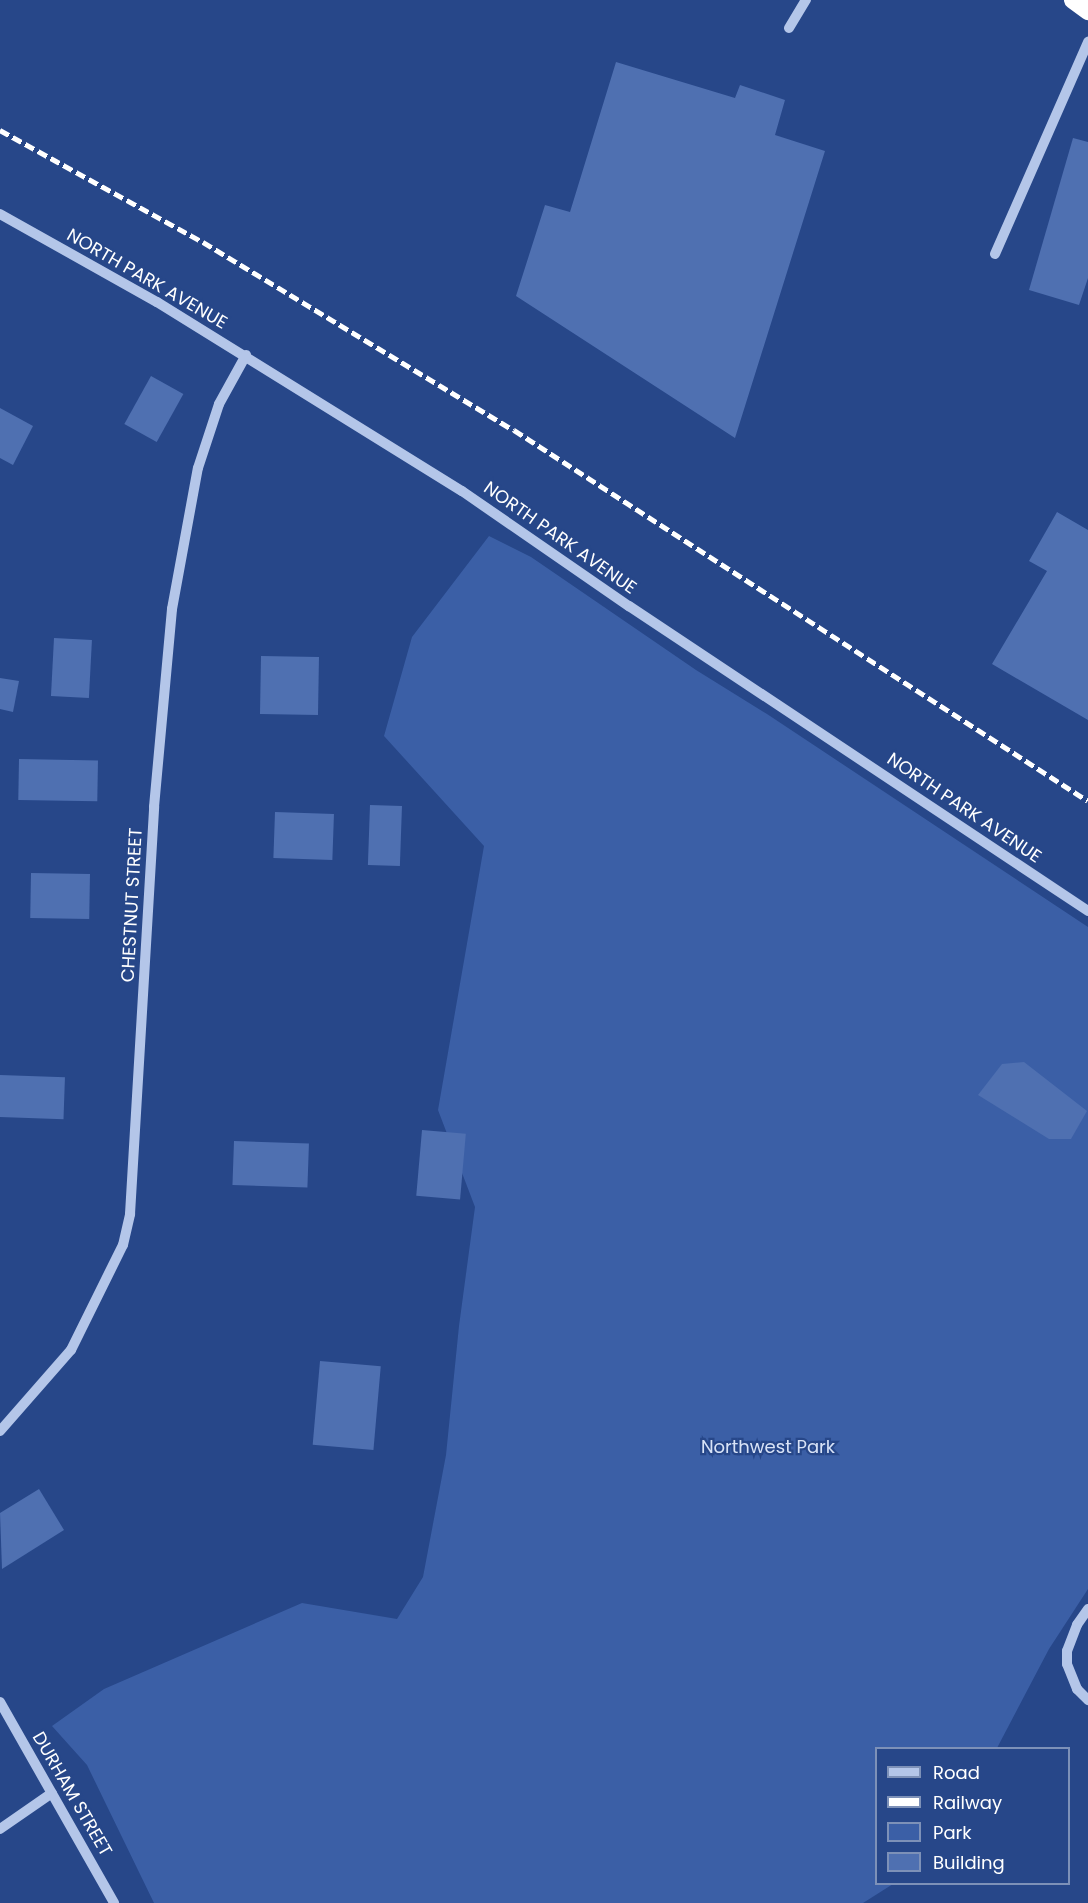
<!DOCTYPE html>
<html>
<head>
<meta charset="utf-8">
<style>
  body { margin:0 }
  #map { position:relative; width:1088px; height:1903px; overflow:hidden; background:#274789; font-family:Poppins,sans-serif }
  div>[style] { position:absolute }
  .green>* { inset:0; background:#3b5fa6 }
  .building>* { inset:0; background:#4f70b1; transform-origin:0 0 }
  .minor>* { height:10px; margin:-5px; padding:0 5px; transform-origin:5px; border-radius:5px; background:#b4c6e9 }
  .highway>* { height:18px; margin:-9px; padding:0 9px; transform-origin:9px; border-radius:9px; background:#fff }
  .rail>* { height:4.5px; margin-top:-2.25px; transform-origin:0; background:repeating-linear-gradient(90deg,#fff 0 10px,transparent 0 14.5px) }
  span { translate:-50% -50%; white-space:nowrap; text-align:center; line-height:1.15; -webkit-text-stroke:4.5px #274789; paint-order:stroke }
  .street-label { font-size:18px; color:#fff }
  .park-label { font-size:18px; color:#d8e3f7 }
  .legend { position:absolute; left:875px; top:1747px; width:195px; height:138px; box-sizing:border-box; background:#274789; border:2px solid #7d91b8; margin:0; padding:8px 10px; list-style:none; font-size:18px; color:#fff }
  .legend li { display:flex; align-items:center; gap:12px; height:30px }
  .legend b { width:30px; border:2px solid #7d91b8 }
</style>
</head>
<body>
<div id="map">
  <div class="green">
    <div style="clip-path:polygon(489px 536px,531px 557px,696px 670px,767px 714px,1088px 927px,1088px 1589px,1049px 1649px,997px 1748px,876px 1748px,876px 1884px,893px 1884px,863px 1903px,154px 1903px,87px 1765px,52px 1726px,104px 1689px,302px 1603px,397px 1619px,423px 1577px,446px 1455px,459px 1326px,475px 1207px,438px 1110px,484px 846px,384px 736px,412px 637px)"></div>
  </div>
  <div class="building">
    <div style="clip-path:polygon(616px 62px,735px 98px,740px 85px,785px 100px,775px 135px,825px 151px,735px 438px,516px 296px,545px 205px,570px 212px)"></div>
    <div style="clip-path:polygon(1073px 138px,1088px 142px,1088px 278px,1079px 305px,1029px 290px)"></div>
    <div style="left:151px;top:376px;width:37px;height:55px;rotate:29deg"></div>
    <div style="clip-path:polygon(0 408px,33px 426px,13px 465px,0 458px)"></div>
    <div style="clip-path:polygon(1057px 512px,1088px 530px,1088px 720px,992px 664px,1047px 571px,1029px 561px)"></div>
    <div style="left:54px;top:638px;width:38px;height:58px;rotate:3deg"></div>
    <div style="left:261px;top:656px;width:58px;height:58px;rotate:1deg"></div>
    <div style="clip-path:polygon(0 678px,19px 681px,13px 712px,0 709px)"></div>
    <div style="left:19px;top:759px;width:79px;height:41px;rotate:1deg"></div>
    <div style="left:370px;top:805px;width:32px;height:60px;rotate:2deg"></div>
    <div style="left:275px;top:812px;width:59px;height:46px;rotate:2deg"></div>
    <div style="left:31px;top:873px;width:59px;height:45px;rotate:1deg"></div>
    <div style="clip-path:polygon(1024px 1062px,1087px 1111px,1071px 1139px,1049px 1139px,978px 1095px,1002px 1064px)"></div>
    <div style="left:0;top:1075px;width:65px;height:42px;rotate:2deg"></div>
    <div style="left:422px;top:1130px;width:44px;height:66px;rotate:5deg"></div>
    <div style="left:234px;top:1141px;width:75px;height:44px;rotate:2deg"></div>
    <div style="left:320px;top:1361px;width:61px;height:84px;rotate:5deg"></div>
    <div style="clip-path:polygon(39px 1489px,64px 1530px,2px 1569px,0 1513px)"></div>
  </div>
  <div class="minor">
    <div style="left:789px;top:28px;width:33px;rotate:-59deg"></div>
    <div style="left:0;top:214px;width:180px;rotate:29.3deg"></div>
    <div style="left:157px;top:302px;width:359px;rotate:31.8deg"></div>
    <div style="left:462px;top:491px;width:203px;rotate:34.6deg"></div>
    <div style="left:629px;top:606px;width:551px;rotate:33.6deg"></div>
    <div style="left:995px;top:254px;width:232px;rotate:-66.3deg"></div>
    <div style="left:0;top:1431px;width:108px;rotate:-48.8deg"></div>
    <div style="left:71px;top:1350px;width:117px;rotate:-63.7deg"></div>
    <div style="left:123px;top:1245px;width:32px;rotate:-77deg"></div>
    <div style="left:130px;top:1214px;width:408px;rotate:-86.6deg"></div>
    <div style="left:154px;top:807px;width:199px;rotate:-84.8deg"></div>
    <div style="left:172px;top:609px;width:143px;rotate:-79.6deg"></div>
    <div style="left:198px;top:468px;width:67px;rotate:-71.8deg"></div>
    <div style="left:219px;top:404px;width:56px;rotate:-61.1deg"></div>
    <div style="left:1088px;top:1609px;width:19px;rotate:125deg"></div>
    <div style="left:1077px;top:1625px;width:28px;rotate:111deg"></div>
    <div style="left:1067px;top:1651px;width:13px;rotate:90deg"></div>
    <div style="left:1067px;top:1664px;width:27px;rotate:68deg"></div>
    <div style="left:1077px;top:1689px;width:16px;rotate:45deg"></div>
    <div style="left:0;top:1702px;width:231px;rotate:60.4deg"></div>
    <div style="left:0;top:1829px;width:63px;rotate:-34.7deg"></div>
  </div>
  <div class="highway">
    <div style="left:1073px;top:0;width:19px;rotate:36deg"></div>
  </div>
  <div class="rail">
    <div style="left:0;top:130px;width:232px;rotate:28.9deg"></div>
    <div style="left:203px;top:242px;width:363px;rotate:31.2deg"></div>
    <div style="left:514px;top:430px;width:683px;rotate:32.88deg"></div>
  </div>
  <div class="street-label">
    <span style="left:147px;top:279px;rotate:30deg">NORTH PARK AVENUE</span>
    <span style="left:560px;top:538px;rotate:35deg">NORTH PARK AVENUE</span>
    <span style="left:964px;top:808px;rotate:34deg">NORTH PARK AVENUE</span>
    <span style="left:132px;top:905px;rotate:-87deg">CHESTNUT STREET</span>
    <span style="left:72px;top:1794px;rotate:60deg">DURHAM STREET</span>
  </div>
  <div class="park-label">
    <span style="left:768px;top:1447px">Northwest Park</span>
  </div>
  <ul class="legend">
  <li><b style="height:8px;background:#b4c6e9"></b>Road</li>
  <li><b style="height:8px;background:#fff"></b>Railway</li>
  <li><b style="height:16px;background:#3b5fa6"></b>Park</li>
  <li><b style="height:16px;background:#4f70b1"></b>Building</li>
  </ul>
</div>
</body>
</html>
